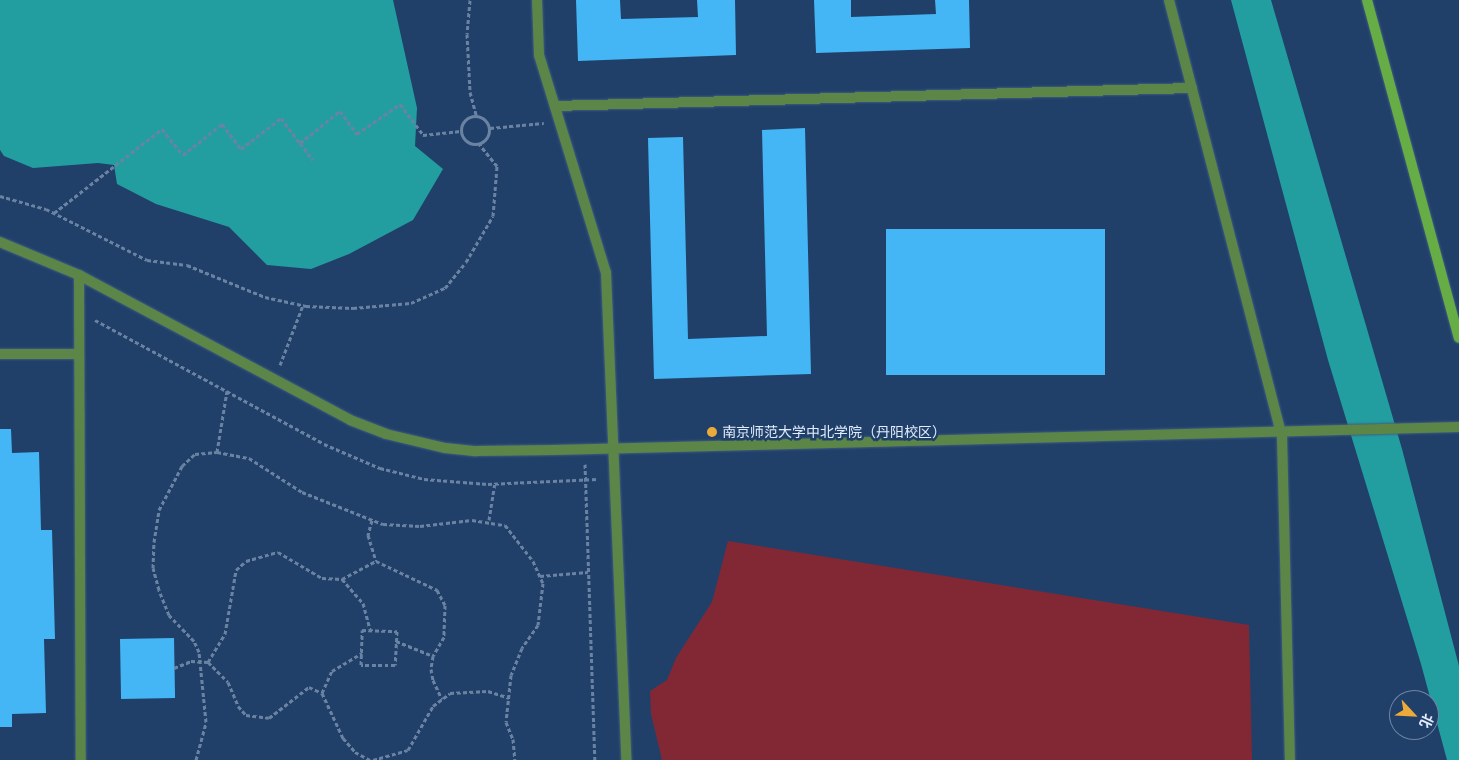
<!DOCTYPE html>
<html>
<head>
<meta charset="utf-8">
<style>
  body { margin:0 }
  #map { position:relative; width:1459px; height:760px; overflow:hidden; background:#214069; font-family:Raleway,"Noto Sans SC",sans-serif }
  div>[style] { position:absolute }
  .green>* { inset:0; background:#812834 }
  .water>* { inset:0; background:#229ea0 }
  .building>* { inset:0; background:#44b6f5; transform-origin:0 0 }
  .path>* { height:3px; margin-top:-1.5px; transform-origin:0; background:repeating-linear-gradient(90deg,#6b83a2 0 4px,transparent 0 6.5px) }
  .path>.ring { margin:-1.5px; padding:0; box-sizing:content-box; background:none; border:3px solid #6b83a2; border-radius:50% }
  .roads { filter:drop-shadow(0 0 1px #405c81) drop-shadow(0 0 1px #405c81) }
  .street>* { height:10px; margin:-5px; padding:0 5px; transform-origin:5px; border-radius:5px; background:#5b8648 }
  .secondary>* { height:10px; margin:-5px; padding:0 5px; transform-origin:5px; border-radius:5px; background:#67ad45 }
  .dots>* { width:14px; height:14px; translate:-50% -50%; box-sizing:border-box; border:2px solid #214069; border-radius:50% }
  span { translate:-50% -50%; white-space:nowrap; text-align:center; line-height:1.15; -webkit-text-stroke:5px #214069; paint-order:stroke }
  .poi-label { font-size:14px; color:#e1ecfc }
  .left { translate:0 -50%; text-align:left }
  .north { position:absolute; left:1389px; top:690px; width:50px; height:50px; box-sizing:border-box; background:#214069; border:1px solid #6e85a4; border-radius:50%; rotate:115deg; font-size:14px; font-weight:700; line-height:20px; text-align:center; color:#e1ecfc }
  .north::after { content:''; display:block; margin:auto; width:18px; height:22px; background:#ebaa39; clip-path:polygon(50% 0,100% 100%,50% 72%,0 100%) }
</style>
</head>
<body>
<div id="map">
  <div class="green">
    <div style="clip-path:polygon(728px 541px,1249px 625px,1252px 760px,662px 760px,651px 714px,650px 691px,667px 680px,676px 658px,712px 602px)"></div>
  </div>
  <div class="water">
    <div style="clip-path:polygon(0 0,393px 0,417px 108px,415px 146px,443px 169px,413px 220px,349px 254px,311px 269px,267px 265px,229px 227px,156px 204px,117px 184px,114px 165px,98px 163px,33px 168px,4px 156px,0 150px)"></div>
    <div style="clip-path:polygon(1231px 0,1271px 0,1402px 449px,1459px 666px,1459px 760px,1447px 760px,1421px 664px,1328px 360px)"></div>
  </div>
  <div class="building">
    <div style="clip-path:polygon(576px 0,620px 0,621px 19px,698px 17px,697px 0,735px 0,736px 55px,578px 61px)"></div>
    <div style="clip-path:polygon(814px 0,851px 0,851px 17px,936px 14px,935px 0,969px 0,970px 48px,816px 53px)"></div>
    <div style="clip-path:polygon(805px 128px,811px 374px,654px 379px,648px 138px,683px 137px,688px 339px,767px 336px,762px 130px)"></div>
    <div style="left:1105px;top:229px;width:146px;height:219px;rotate:90deg"></div>
    <div style="clip-path:polygon(0 429px,11px 429px,12px 453px,39px 452px,41px 530px,52px 530px,55px 639px,44px 639px,46px 713px,12px 714px,12px 727px,0 727px)"></div>
    <div style="left:174px;top:638px;width:60px;height:54px;rotate:89deg"></div>
  </div>
  <div class="path">
    <div style="left:470px;top:0;width:34px;rotate:95deg"></div>
    <div style="left:467px;top:34px;width:58px;rotate:87deg"></div>
    <div style="left:470px;top:92px;width:24px;rotate:75deg"></div>
    <div class="ring" style="left:461px;top:116px;width:25px;height:25px"></div>
    <div style="left:490px;top:128px;width:54px;rotate:-5.3deg"></div>
    <div style="left:300px;top:143px;width:21px;rotate:53deg"></div>
    <div style="left:0;top:196px;width:48px;rotate:15.8deg"></div>
    <div style="left:46px;top:209px;width:113px;rotate:26.8deg"></div>
    <div style="left:147px;top:260px;width:40px;rotate:7.1deg"></div>
    <div style="left:187px;top:265px;width:84px;rotate:22.3deg"></div>
    <div style="left:265px;top:297px;width:42px;rotate:12.4deg"></div>
    <div style="left:306px;top:306px;width:47px;rotate:2.4deg"></div>
    <div style="left:353px;top:308px;width:58px;rotate:-4.9deg"></div>
    <div style="left:411px;top:303px;width:37px;rotate:-24deg"></div>
    <div style="left:445px;top:288px;width:33px;rotate:-51deg"></div>
    <div style="left:466px;top:262px;width:53px;rotate:-59.6deg"></div>
    <div style="left:493px;top:216px;width:50px;rotate:-85.4deg"></div>
    <div style="left:497px;top:166px;width:28px;rotate:-129deg"></div>
    <div style="left:54px;top:213px;width:137px;rotate:-37.9deg"></div>
    <div style="left:162px;top:129px;width:33px;rotate:51deg"></div>
    <div style="left:183px;top:155px;width:50px;rotate:-38.5deg"></div>
    <div style="left:222px;top:124px;width:31px;rotate:53deg"></div>
    <div style="left:241px;top:149px;width:51px;rotate:-37.8deg"></div>
    <div style="left:281px;top:118px;width:31px;rotate:53deg"></div>
    <div style="left:300px;top:143px;width:51px;rotate:-38.7deg"></div>
    <div style="left:340px;top:111px;width:29px;rotate:54deg"></div>
    <div style="left:357px;top:134px;width:52px;rotate:-34.9deg"></div>
    <div style="left:400px;top:104px;width:39px;rotate:53deg"></div>
    <div style="left:423px;top:135px;width:38px;rotate:-6deg"></div>
    <div style="left:95px;top:320px;width:260px;rotate:28.4deg"></div>
    <div style="left:324px;top:444px;width:61px;rotate:23.2deg"></div>
    <div style="left:380px;top:468px;width:45px;rotate:14deg"></div>
    <div style="left:424px;top:479px;width:64px;rotate:4.5deg"></div>
    <div style="left:488px;top:484px;width:110px;rotate:-2.6deg"></div>
    <div style="left:280px;top:365px;width:64px;rotate:-69deg"></div>
    <div style="left:217px;top:452px;width:62px;rotate:-80.7deg"></div>
    <div style="left:585px;top:464px;width:296px;rotate:88.1deg"></div>
    <div style="left:372px;top:520px;width:16px;rotate:105deg"></div>
    <div style="left:368px;top:535px;width:27px;rotate:73deg"></div>
    <div style="left:376px;top:561px;width:68px;rotate:25.4deg"></div>
    <div style="left:437px;top:590px;width:17px;rotate:62deg"></div>
    <div style="left:445px;top:605px;width:32px;rotate:92deg"></div>
    <div style="left:444px;top:637px;width:22px;rotate:120deg"></div>
    <div style="left:433px;top:656px;width:13px;rotate:99deg"></div>
    <div style="left:431px;top:669px;width:11px;rotate:80deg"></div>
    <div style="left:433px;top:680px;width:21px;rotate:65deg"></div>
    <div style="left:489px;top:520px;width:36px;rotate:-81deg"></div>
    <div style="left:540px;top:576px;width:48px;rotate:-4.8deg"></div>
    <div style="left:342px;top:579px;width:32px;rotate:49deg"></div>
    <div style="left:363px;top:603px;width:28px;rotate:75deg"></div>
    <div style="left:362px;top:630px;width:35px;rotate:2deg"></div>
    <div style="left:397px;top:631px;width:34px;rotate:93deg"></div>
    <div style="left:395px;top:665px;width:34px;rotate:180deg"></div>
    <div style="left:361px;top:665px;width:35px;rotate:-88deg"></div>
    <div style="left:396px;top:641px;width:40px;rotate:22deg"></div>
    <div style="left:208px;top:662px;width:33px;rotate:-59deg"></div>
    <div style="left:225px;top:634px;width:65px;rotate:-80.2deg"></div>
    <div style="left:236px;top:570px;width:13px;rotate:-42deg"></div>
    <div style="left:246px;top:561px;width:33px;rotate:-16deg"></div>
    <div style="left:278px;top:552px;width:51px;rotate:30.6deg"></div>
    <div style="left:322px;top:578px;width:20px;rotate:3deg"></div>
    <div style="left:342px;top:579px;width:38px;rotate:-28deg"></div>
    <div style="left:174px;top:668px;width:18px;rotate:-22deg"></div>
    <div style="left:191px;top:661px;width:17px;rotate:3deg"></div>
    <div style="left:208px;top:662px;width:28px;rotate:45deg"></div>
    <div style="left:228px;top:682px;width:26px;rotate:67deg"></div>
    <div style="left:238px;top:706px;width:12px;rotate:48deg"></div>
    <div style="left:246px;top:715px;width:23px;rotate:7deg"></div>
    <div style="left:269px;top:718px;width:51px;rotate:-37.8deg"></div>
    <div style="left:309px;top:687px;width:14px;rotate:25deg"></div>
    <div style="left:322px;top:693px;width:50px;rotate:65deg"></div>
    <div style="left:343px;top:738px;width:18px;rotate:49deg"></div>
    <div style="left:355px;top:752px;width:17px;rotate:28deg"></div>
    <div style="left:322px;top:693px;width:24px;rotate:-66deg"></div>
    <div style="left:332px;top:671px;width:35px;rotate:-31deg"></div>
    <div style="left:196px;top:760px;width:39px;rotate:-75deg"></div>
    <div style="left:206px;top:722px;width:70px;rotate:-95.7deg"></div>
    <div style="left:199px;top:652px;width:12px;rotate:-114deg"></div>
    <div style="left:194px;top:641px;width:36px;rotate:-134deg"></div>
    <div style="left:169px;top:615px;width:27px;rotate:-112deg"></div>
    <div style="left:159px;top:590px;width:23px;rotate:-105deg"></div>
    <div style="left:153px;top:568px;width:26px;rotate:-88deg"></div>
    <div style="left:154px;top:542px;width:32px;rotate:-81deg"></div>
    <div style="left:159px;top:510px;width:50px;rotate:-62.4deg"></div>
    <div style="left:182px;top:466px;width:18px;rotate:-43deg"></div>
    <div style="left:195px;top:454px;width:22px;rotate:-5deg"></div>
    <div style="left:217px;top:452px;width:33px;rotate:11deg"></div>
    <div style="left:249px;top:458px;width:63px;rotate:32.7deg"></div>
    <div style="left:302px;top:492px;width:87px;rotate:21.6deg"></div>
    <div style="left:383px;top:524px;width:37px;rotate:3deg"></div>
    <div style="left:420px;top:526px;width:52px;rotate:-6.6deg"></div>
    <div style="left:472px;top:520px;width:33px;rotate:9deg"></div>
    <div style="left:505px;top:525px;width:46px;rotate:52.1deg"></div>
    <div style="left:533px;top:561px;width:24px;rotate:66deg"></div>
    <div style="left:543px;top:583px;width:42px;rotate:96.8deg"></div>
    <div style="left:538px;top:625px;width:28px;rotate:125deg"></div>
    <div style="left:522px;top:648px;width:29px;rotate:112deg"></div>
    <div style="left:511px;top:675px;width:47px;rotate:96.1deg"></div>
    <div style="left:506px;top:722px;width:18px;rotate:68deg"></div>
    <div style="left:513px;top:739px;width:21px;rotate:85deg"></div>
    <div style="left:373px;top:760px;width:36px;rotate:-16deg"></div>
    <div style="left:408px;top:750px;width:51px;rotate:-60.4deg"></div>
    <div style="left:433px;top:706px;width:21px;rotate:-37deg"></div>
    <div style="left:450px;top:693px;width:38px;rotate:-3deg"></div>
    <div style="left:488px;top:691px;width:22px;rotate:18deg"></div>
  </div>
  <div class="roads">
    <div class="street">
      <div style="left:537px;top:0;width:55px;rotate:87.9deg"></div>
      <div style="left:539px;top:55px;width:228px;rotate:72.9deg"></div>
      <div style="left:606px;top:273px;width:487px;rotate:87.6deg"></div>
      <div style="left:1169px;top:0;width:450px;rotate:75.5deg"></div>
      <div style="left:1282px;top:436px;width:324px;rotate:88.6deg"></div>
      <div style="left:555px;top:106px;width:637px;rotate:-1.62deg"></div>
      <div style="left:0;top:242px;width:86px;rotate:22.7deg"></div>
      <div style="left:79px;top:275px;width:307px;rotate:28.1deg"></div>
      <div style="left:350px;top:420px;width:39px;rotate:21deg"></div>
      <div style="left:386px;top:434px;width:61px;rotate:13.3deg"></div>
      <div style="left:445px;top:448px;width:31px;rotate:6deg"></div>
      <div style="left:476px;top:451px;width:78px;rotate:-0.7deg"></div>
      <div style="left:554px;top:450px;width:905px;rotate:-1.46deg"></div>
      <div style="left:79px;top:275px;width:485px;rotate:89.8deg"></div>
      <div style="left:0;top:354px;width:79px"></div>
    </div>
    <div class="secondary">
      <div style="left:1367px;top:0;width:350px;rotate:74.8deg"></div>
    </div>
  </div>
  <div class="dots">
    <div style="left:712px;top:432px;background:#ebaa39"></div>
  </div>
  <div class="poi-label">
    <span class="left" style="left:722px;top:432px">南京师范大学中北学院（丹阳校区）</span>
  </div>
  <div class="north">北</div>
</div>
</body>
</html>
